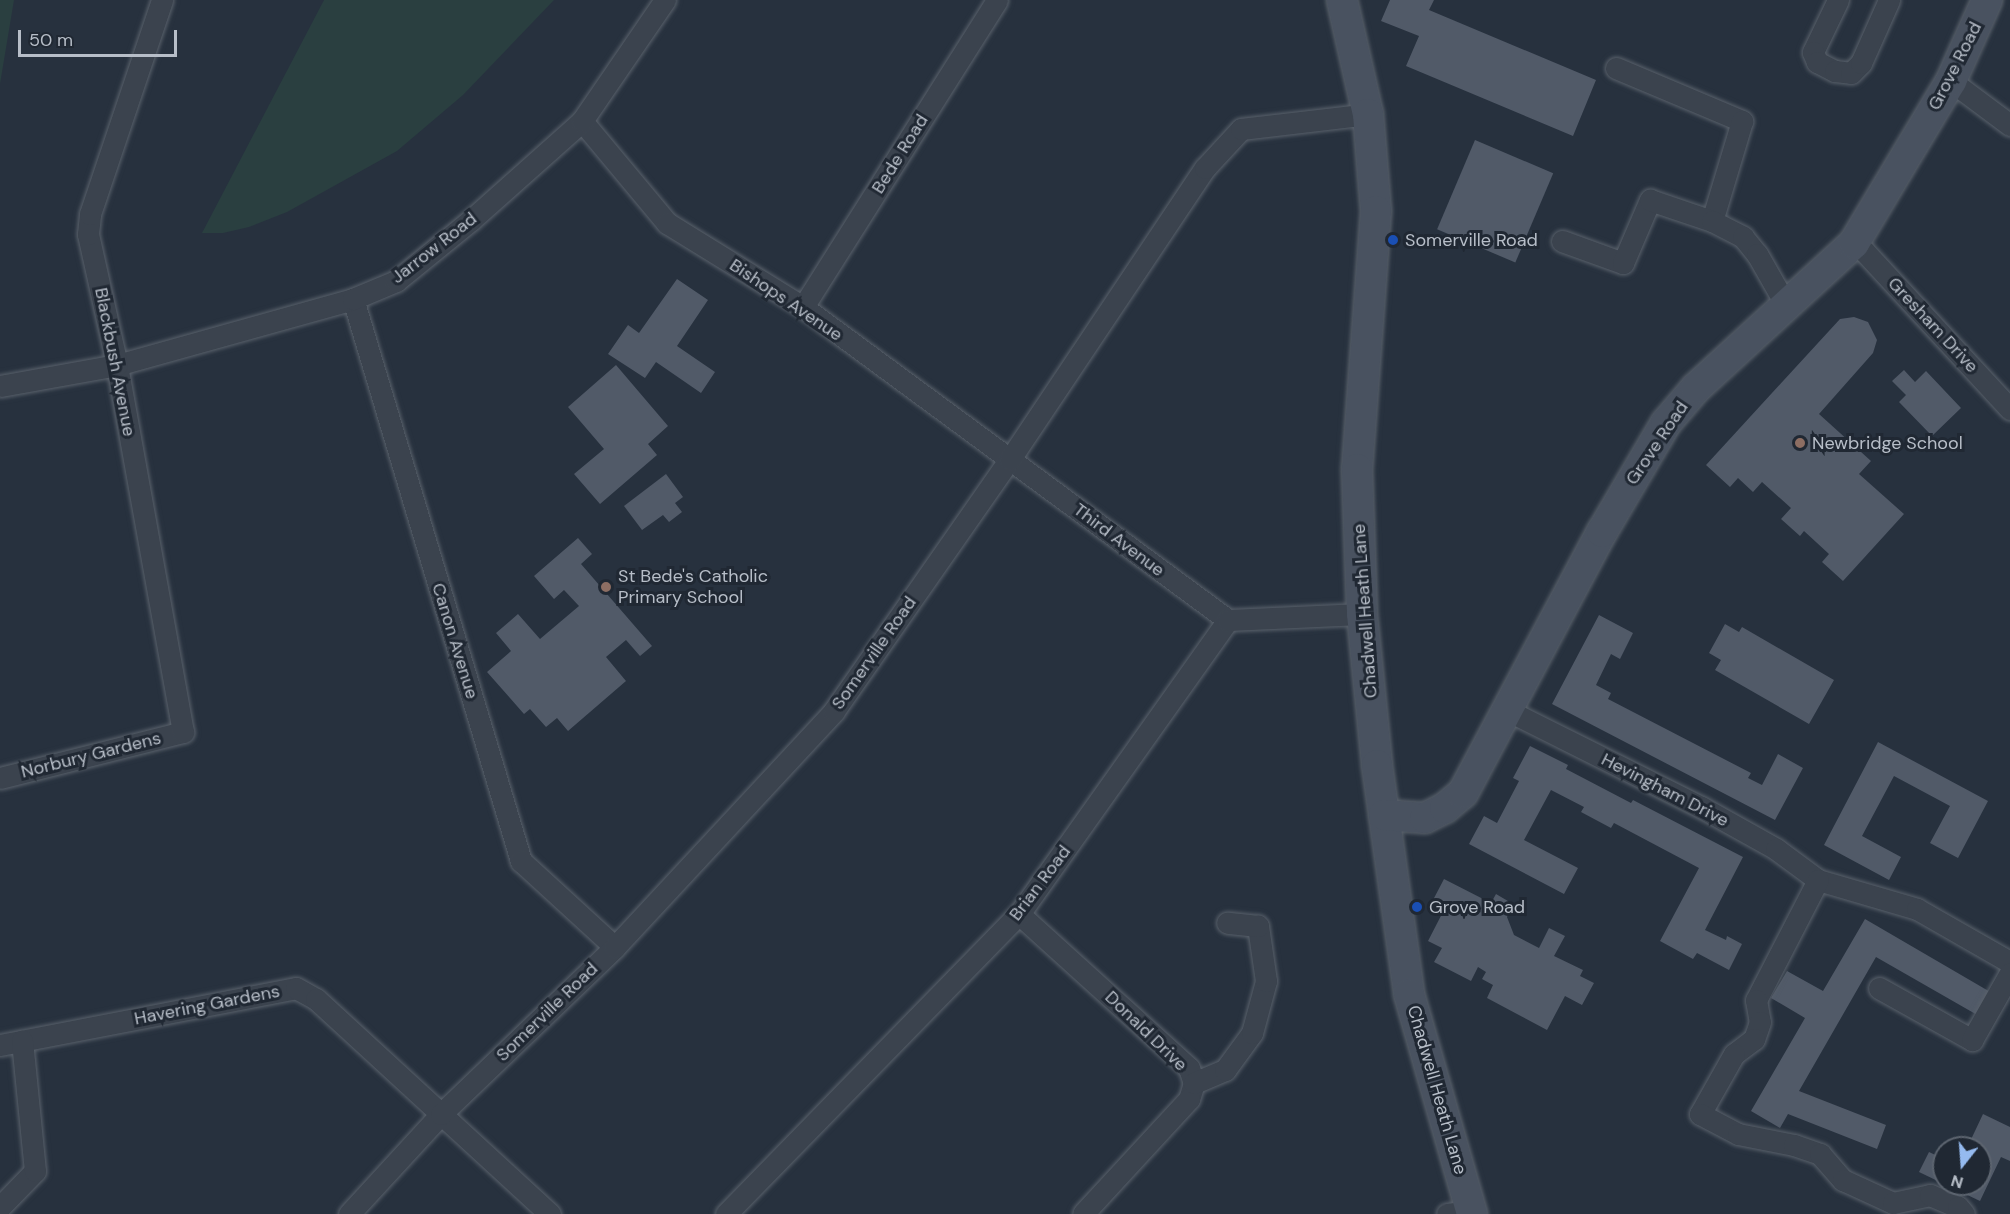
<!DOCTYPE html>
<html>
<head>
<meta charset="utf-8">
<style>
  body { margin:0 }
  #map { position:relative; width:2010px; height:1214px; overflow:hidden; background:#27313e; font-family:"DM Sans",sans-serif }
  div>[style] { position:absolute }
  .green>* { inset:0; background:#2a3f40 }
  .building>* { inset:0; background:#515a68; transform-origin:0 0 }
  .roads { filter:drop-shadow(0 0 2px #59616b) drop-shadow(0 0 2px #59616b) }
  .street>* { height:21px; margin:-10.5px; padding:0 10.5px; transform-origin:10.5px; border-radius:10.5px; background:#3b434e }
  .secondary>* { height:30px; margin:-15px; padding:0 15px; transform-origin:15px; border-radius:15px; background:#495260 }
  .dots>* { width:16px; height:16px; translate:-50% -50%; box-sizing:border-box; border:3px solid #202833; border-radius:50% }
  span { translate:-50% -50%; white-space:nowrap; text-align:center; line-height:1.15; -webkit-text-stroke:6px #202833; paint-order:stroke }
  .street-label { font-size:18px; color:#b7bec8 }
  .poi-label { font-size:18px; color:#b7bec8 }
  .left { translate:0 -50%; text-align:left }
  .north { position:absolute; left:1932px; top:1136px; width:60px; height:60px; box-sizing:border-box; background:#202833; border:2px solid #5c646f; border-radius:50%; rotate:197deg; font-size:16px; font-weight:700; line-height:24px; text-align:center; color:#b7bec8 }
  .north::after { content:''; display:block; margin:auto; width:21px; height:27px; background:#95baef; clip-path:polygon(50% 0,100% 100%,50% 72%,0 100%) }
  .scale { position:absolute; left:18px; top:30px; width:159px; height:27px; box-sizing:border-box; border:3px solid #b7bec8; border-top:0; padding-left:8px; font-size:18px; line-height:21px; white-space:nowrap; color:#b7bec8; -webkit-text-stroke:4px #202833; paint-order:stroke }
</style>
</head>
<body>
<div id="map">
  <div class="green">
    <div style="clip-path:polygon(0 0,14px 0,0 84px)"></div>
    <div style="clip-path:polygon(324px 0,554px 0,463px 95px,397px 151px,287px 212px,249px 227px,223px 233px,202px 233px)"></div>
  </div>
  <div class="building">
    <div style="clip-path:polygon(1390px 0,1434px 0,1429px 10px,1596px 80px,1573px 136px,1406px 66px,1419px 36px,1381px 21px)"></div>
    <div style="left:1475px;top:140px;width:85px;height:97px;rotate:23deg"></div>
    <div style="clip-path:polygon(677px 279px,708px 300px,677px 346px,715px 372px,701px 393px,656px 362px,645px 378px,608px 354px,628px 325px,639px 333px)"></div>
    <div style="clip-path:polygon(1854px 317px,1868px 322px,1877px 340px,1873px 353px,1819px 414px,1871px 461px,1859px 474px,1904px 514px,1843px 581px,1822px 562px,1829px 554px,1804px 531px,1800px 536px,1781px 519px,1791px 508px,1762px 482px,1753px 492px,1738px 478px,1730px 487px,1706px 465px,1840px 319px)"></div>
    <div style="clip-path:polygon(616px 365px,668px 426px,648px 444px,657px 455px,600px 504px,574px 474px,604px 449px,568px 407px)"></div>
    <div style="clip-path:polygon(1904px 370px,1915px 382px,1926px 371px,1961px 408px,1932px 436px,1899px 402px,1906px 395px,1892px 381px)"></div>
    <div style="clip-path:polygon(666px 474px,683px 497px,675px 503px,682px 512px,669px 522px,663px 515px,642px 530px,624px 506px)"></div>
    <div style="clip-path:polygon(578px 538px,592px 554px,581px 564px,652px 646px,640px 656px,626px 640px,606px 657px,626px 681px,568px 731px,557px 718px,546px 727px,530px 709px,524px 714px,487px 672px,511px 651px,496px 633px,518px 614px,540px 639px,579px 606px,564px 590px,554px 599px,534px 576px)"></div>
    <div style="clip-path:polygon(1599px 615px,1633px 633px,1620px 659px,1611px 654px,1596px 685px,1611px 693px,1608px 699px,1751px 773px,1748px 778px,1762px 785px,1778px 754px,1803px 768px,1775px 820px,1552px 704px)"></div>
    <div style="clip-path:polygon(1725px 624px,1739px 632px,1742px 627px,1834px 680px,1809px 724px,1715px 670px,1721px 660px,1709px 653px)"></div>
    <div style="clip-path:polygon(1878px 742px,1988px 801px,1958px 858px,1930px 843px,1950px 806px,1894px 776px,1862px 836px,1901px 857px,1889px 880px,1824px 845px)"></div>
    <div style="clip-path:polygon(1530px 746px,1568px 765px,1566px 769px,1631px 803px,1633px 800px,1743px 857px,1705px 930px,1726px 940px,1727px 936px,1742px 944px,1729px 970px,1697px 953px,1693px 959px,1660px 941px,1699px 868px,1614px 823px,1611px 828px,1581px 812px,1584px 807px,1551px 790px,1524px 840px,1578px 868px,1564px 894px,1469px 844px,1484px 816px,1497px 823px,1519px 781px,1513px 778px)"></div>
    <div style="clip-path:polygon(1444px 879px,1491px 903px,1496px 894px,1513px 904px,1507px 917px,1514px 935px,1539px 948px,1549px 928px,1565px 936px,1554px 956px,1583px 970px,1580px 976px,1594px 983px,1582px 1005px,1565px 996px,1547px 1030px,1487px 998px,1493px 985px,1482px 979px,1486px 972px,1478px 967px,1471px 981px,1434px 962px,1442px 948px,1428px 941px,1446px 906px,1433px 900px)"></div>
    <div style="clip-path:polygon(1865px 919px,1992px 993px,1979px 1016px,1876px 957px,1799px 1091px,1886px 1125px,1877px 1149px,1788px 1114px,1780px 1128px,1751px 1111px,1805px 1018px,1771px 998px,1787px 971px,1823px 991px)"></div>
    <div style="clip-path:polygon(1983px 1114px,2010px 1127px,2010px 1161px,2001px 1157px,1980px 1201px,1944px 1184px,1980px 1184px,1980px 1148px,1967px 1148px)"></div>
    <div style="clip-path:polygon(1929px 1152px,1944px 1159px,1944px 1184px,1919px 1172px)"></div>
  </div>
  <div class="roads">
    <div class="street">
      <div style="left:1838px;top:0;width:58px;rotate:115.7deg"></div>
      <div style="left:1813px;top:52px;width:11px;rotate:68deg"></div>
      <div style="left:1817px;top:62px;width:20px;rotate:27deg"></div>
      <div style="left:1835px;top:71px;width:16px;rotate:7deg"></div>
      <div style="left:1851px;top:73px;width:14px;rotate:-45deg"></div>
      <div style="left:1861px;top:63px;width:69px;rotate:-66deg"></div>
      <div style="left:1616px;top:68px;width:137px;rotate:22.8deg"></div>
      <div style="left:1742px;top:121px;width:104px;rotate:106.7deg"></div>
      <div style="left:1951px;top:81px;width:74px;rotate:36.7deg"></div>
      <div style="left:582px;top:121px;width:133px;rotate:50.2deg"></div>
      <div style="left:667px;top:223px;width:160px;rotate:31.7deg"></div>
      <div style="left:803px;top:307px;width:528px;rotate:36.37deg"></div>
      <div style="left:1562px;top:241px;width:65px;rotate:19.8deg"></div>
      <div style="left:1623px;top:263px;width:69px;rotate:-66.8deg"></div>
      <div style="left:1650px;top:200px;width:65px;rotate:18.7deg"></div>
      <div style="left:1712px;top:221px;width:35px;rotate:27deg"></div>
      <div style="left:1743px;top:237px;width:22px;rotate:51deg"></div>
      <div style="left:1757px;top:254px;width:59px;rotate:60.4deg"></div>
      <div style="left:1854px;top:243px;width:14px;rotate:39deg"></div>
      <div style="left:1865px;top:252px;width:214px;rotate:47.3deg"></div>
      <div style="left:353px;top:299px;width:587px;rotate:73.36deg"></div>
      <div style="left:521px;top:861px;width:127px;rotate:42.5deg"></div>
      <div style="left:803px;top:307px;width:363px;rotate:-57.7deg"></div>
      <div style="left:0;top:386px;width:119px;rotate:-10.2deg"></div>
      <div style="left:117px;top:365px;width:245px;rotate:-15.6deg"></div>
      <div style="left:353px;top:299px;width:47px;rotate:-22.7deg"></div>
      <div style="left:396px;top:281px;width:97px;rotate:-39.1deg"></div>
      <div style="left:471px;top:220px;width:149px;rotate:-41.7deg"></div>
      <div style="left:582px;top:121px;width:147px;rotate:-55.6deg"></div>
      <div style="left:1505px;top:709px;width:219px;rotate:26.6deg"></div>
      <div style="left:1701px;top:807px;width:86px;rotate:29.2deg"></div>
      <div style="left:1776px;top:849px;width:52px;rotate:36.4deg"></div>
      <div style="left:1818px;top:880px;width:103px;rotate:16.3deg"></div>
      <div style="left:1917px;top:909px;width:107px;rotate:29.7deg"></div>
      <div style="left:0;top:778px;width:189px;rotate:-14.1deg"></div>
      <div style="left:183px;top:732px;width:373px;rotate:-100.2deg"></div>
      <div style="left:117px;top:365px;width:134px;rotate:-102.5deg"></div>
      <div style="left:88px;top:234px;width:20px;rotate:-84deg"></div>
      <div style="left:90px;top:214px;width:226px;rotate:-71.4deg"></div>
      <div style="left:1818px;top:880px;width:135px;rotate:117.3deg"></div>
      <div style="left:1756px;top:1000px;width:22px;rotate:80deg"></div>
      <div style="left:1760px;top:1022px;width:18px;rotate:109deg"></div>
      <div style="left:1754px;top:1039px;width:25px;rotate:143deg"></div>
      <div style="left:1734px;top:1054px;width:69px;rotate:119.5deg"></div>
      <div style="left:1700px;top:1114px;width:43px;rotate:27.8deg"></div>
      <div style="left:1738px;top:1134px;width:57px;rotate:11.1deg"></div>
      <div style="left:1794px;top:1145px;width:28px;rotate:19deg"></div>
      <div style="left:1820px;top:1154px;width:35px;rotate:49deg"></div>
      <div style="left:1843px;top:1180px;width:55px;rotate:24.7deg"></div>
      <div style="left:1893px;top:1203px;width:38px;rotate:-12deg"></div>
      <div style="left:1930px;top:1195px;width:30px;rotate:23deg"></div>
      <div style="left:1958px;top:1207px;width:9px;rotate:49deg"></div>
      <div style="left:1019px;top:914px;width:229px;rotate:42.2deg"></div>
      <div style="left:1189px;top:1068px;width:16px;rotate:72deg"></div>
      <div style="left:1194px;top:1083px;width:17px;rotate:107deg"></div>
      <div style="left:1189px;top:1099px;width:156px;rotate:132.7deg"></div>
      <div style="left:1879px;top:988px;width:107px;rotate:29.2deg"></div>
      <div style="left:1972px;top:1040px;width:77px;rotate:-60.4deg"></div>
      <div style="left:0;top:1045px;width:301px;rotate:-10.9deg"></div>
      <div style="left:296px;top:988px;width:23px;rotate:29deg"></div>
      <div style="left:316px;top:999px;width:318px;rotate:42.6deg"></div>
      <div style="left:1194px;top:1083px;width:34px;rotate:-23deg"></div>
      <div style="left:1225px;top:1070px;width:46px;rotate:-53.9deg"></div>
      <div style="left:1252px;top:1033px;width:54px;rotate:-74.9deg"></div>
      <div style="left:1266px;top:981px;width:56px;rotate:-98.3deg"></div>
      <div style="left:1258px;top:926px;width:31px;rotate:-174deg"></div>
      <div style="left:0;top:1207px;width:50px;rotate:-45.8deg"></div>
      <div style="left:35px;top:1171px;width:131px;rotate:-95.7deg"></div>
      <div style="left:349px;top:1214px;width:136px;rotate:-47.4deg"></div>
      <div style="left:441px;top:1114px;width:241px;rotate:-43.8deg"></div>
      <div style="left:615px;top:947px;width:322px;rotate:-47.1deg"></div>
      <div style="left:834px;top:711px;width:307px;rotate:-55.1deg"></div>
      <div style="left:1010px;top:459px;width:350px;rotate:-56.2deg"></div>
      <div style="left:1205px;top:168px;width:53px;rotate:-47.3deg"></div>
      <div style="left:1241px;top:129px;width:128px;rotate:-6.7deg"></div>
      <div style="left:726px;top:1214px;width:419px;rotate:-45.7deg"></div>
      <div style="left:1019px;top:914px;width:361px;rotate:-54.6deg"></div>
      <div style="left:1228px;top:620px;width:134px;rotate:-2.6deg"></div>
      <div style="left:1447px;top:1214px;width:25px;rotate:-7deg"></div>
    </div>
    <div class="secondary">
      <div style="left:1342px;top:0;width:117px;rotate:77.2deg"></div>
      <div style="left:1368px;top:114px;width:97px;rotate:85.3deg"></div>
      <div style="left:1376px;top:211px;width:259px;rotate:94.2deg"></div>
      <div style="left:1357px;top:469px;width:145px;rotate:88deg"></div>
      <div style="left:1362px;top:614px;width:152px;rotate:84.3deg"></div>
      <div style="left:1377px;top:765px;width:231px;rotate:82deg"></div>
      <div style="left:1409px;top:994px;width:229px;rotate:74deg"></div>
      <div style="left:1384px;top:815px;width:41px;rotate:4.2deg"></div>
      <div style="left:1425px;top:818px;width:22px;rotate:-27deg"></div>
      <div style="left:1445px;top:808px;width:23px;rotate:-40deg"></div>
      <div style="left:1463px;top:793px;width:296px;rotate:-62deg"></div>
      <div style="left:1602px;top:532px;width:126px;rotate:-59.6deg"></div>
      <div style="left:1666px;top:423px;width:46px;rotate:-49.4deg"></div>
      <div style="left:1696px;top:388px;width:214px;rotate:-42.5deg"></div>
      <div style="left:1854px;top:243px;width:189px;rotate:-59.1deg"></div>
      <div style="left:1951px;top:81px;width:89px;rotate:-66deg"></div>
    </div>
  </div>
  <div class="dots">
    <div style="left:1393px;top:240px;background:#1a4fb4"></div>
    <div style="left:1800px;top:443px;background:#8d6e63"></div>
    <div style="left:606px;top:587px;background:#8d6e63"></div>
    <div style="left:1417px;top:907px;background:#1a4fb4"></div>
  </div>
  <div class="street-label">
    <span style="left:1955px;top:66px;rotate:-63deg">Grove Road</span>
    <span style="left:900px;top:154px;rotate:-58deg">Bede Road</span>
    <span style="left:434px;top:248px;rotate:-38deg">Jarrow Road</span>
    <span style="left:786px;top:300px;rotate:34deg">Bishops Avenue</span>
    <span style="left:1933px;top:325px;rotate:47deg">Gresham Drive</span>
    <span style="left:115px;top:362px;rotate:79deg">Blackbush Avenue</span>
    <span style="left:1657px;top:443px;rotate:-56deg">Grove Road</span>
    <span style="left:1119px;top:540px;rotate:37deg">Third Avenue</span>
    <span style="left:1365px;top:611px;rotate:-94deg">Chadwell Heath Lane</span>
    <span style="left:455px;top:641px;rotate:73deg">Canon Avenue</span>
    <span style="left:874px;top:653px;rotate:-55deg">Somerville Road</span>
    <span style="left:91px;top:755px;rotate:-14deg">Norbury Gardens</span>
    <span style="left:1665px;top:790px;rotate:27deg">Hevingham Drive</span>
    <span style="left:1040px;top:883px;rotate:-53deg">Brian Road</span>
    <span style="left:207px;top:1005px;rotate:-11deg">Havering Gardens</span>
    <span style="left:547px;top:1012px;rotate:-44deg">Somerville Road</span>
    <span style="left:1146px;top:1031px;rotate:44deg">Donald Drive</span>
    <span style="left:1437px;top:1090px;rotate:74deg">Chadwell Heath Lane</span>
  </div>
  <div class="poi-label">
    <span class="left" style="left:1405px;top:240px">Somerville Road</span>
    <span class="left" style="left:1812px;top:443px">Newbridge School</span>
    <span class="left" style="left:618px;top:587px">St Bede's Catholic<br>Primary School</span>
    <span class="left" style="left:1429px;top:907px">Grove Road</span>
  </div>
  <div class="north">N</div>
  <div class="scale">50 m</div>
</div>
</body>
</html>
